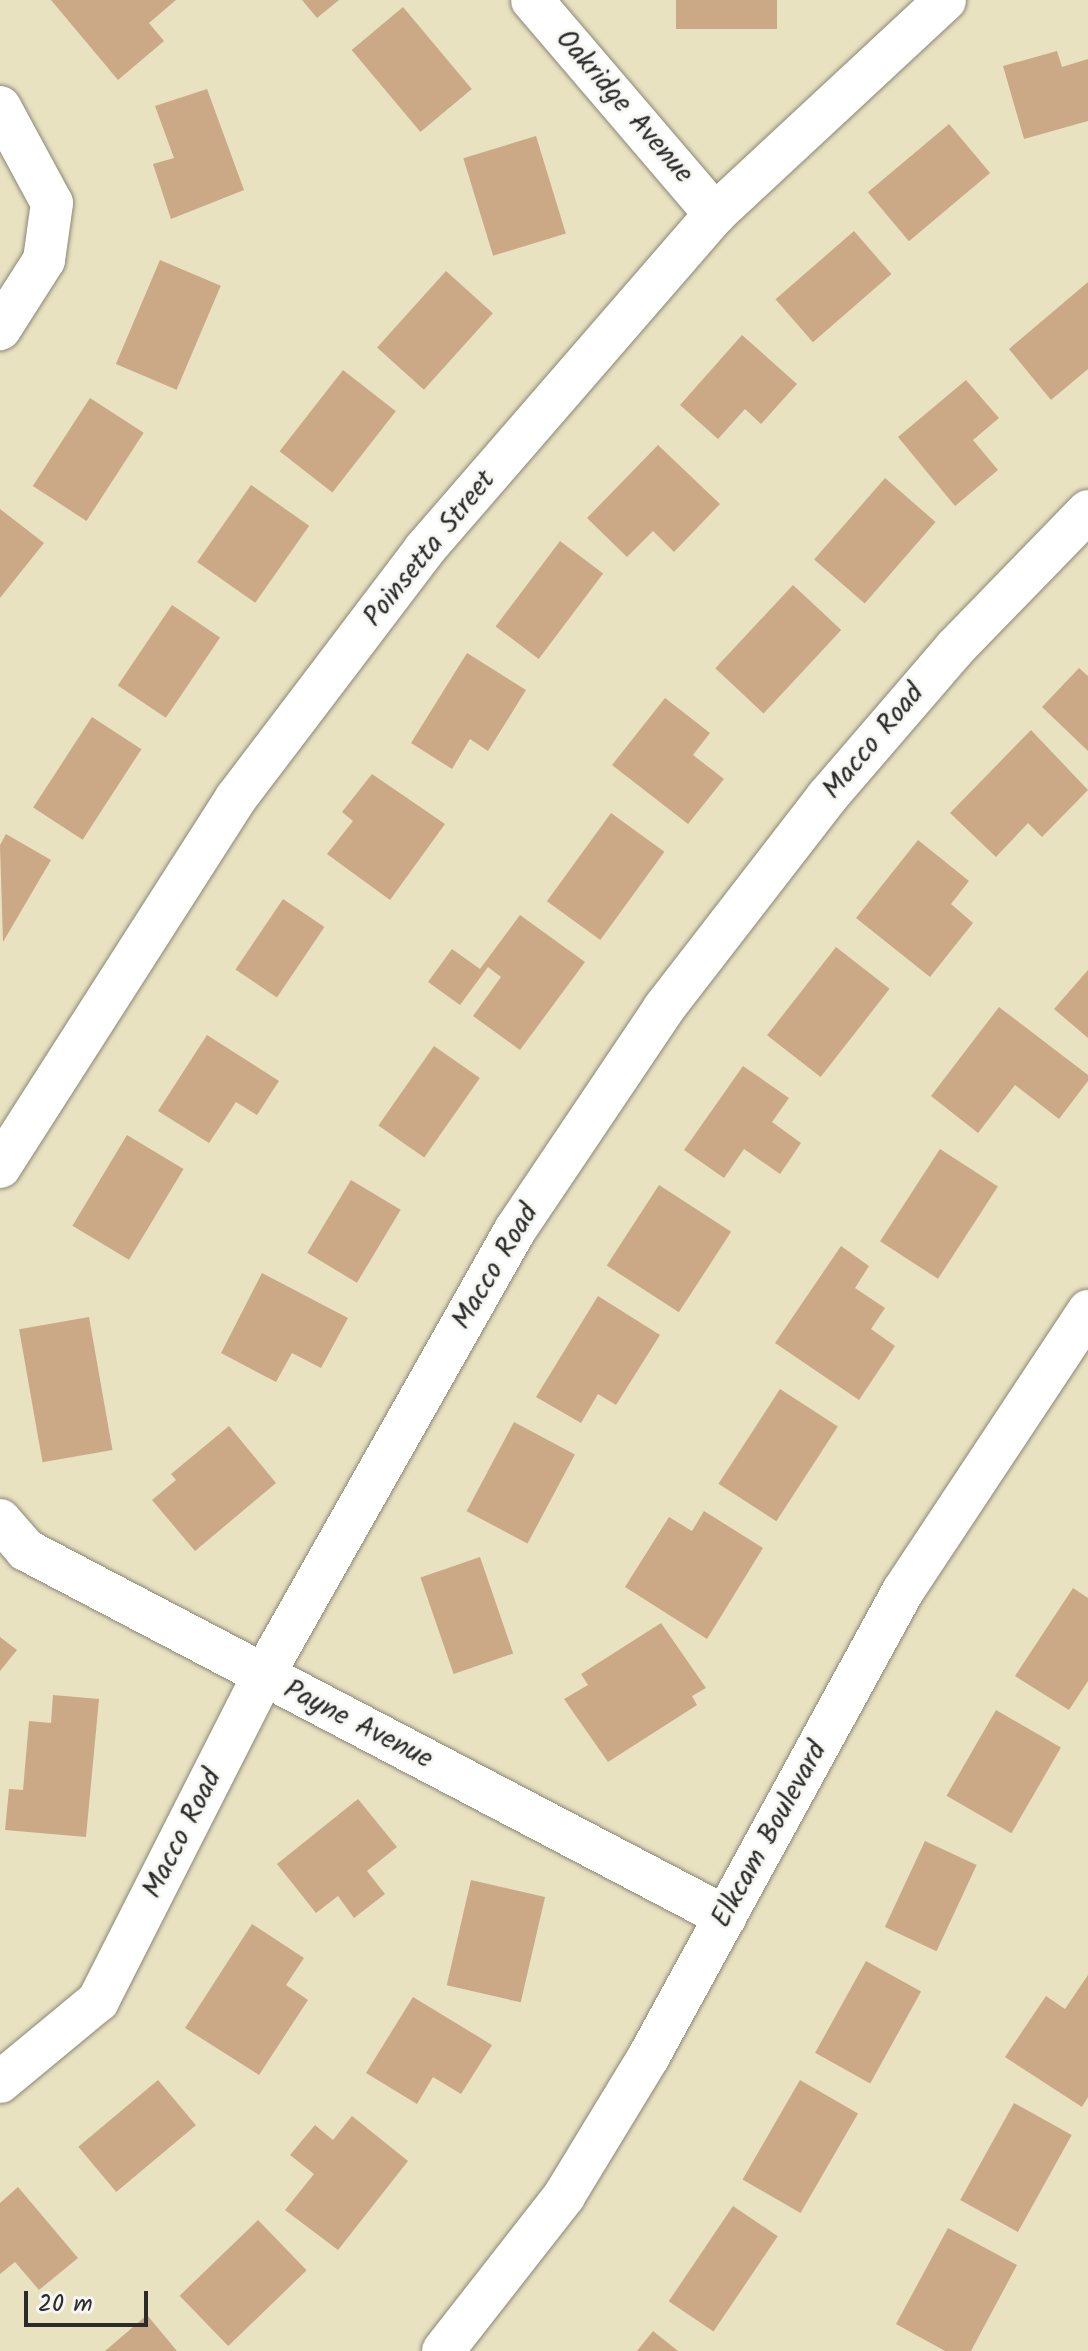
<!DOCTYPE html>
<style>
body{margin:0}
#map{position:relative;width:1088px;height:2351px;overflow:hidden;background:#e8e2c1;font-family:Kalam,sans-serif}
div>[style]{position:absolute}
.building>*{inset:0;background:#cba986;transform-origin:0 0}
.roads{filter:drop-shadow(0 0 2px #8a8676) drop-shadow(0 0 2px #8a8676)}
.minor>*{height:42px;margin:-21px;padding:0 21px;transform-origin:21px;border-radius:21px;background:#fff}
span{translate:-50% -50%;white-space:nowrap;text-align:center;line-height:1.15;-webkit-text-stroke:6px #f6f6f2;paint-order:stroke}
.street-label{font-size:28px;color:#2b2b2b}
.scale{position:absolute;left:24px;top:2291px;width:124px;height:36px;box-sizing:border-box;border:4px solid #2b2b2b;border-top:0;padding-left:10px;font-size:24px;line-height:28px;white-space:nowrap;color:#2b2b2b;-webkit-text-stroke:6px #f6f6f2;paint-order:stroke}
</style>
<div id="map">
<div class="building">
<div style="clip-path:polygon(51px 0,176px 0,149px 23px,164px 41px,118px 80px)"></div>
<div style="clip-path:polygon(302px 0,339px 0,317px 18px)"></div>
<div style="left:676px;top:0;width:101px;height:29px"></div>
<div style="left:403px;top:7px;width:107px;height:67px;rotate:50deg"></div>
<div style="clip-path:polygon(1057px 51px,1062px 67px,1088px 59px,1088px 121px,1024px 139px,1003px 66px)"></div>
<div style="clip-path:polygon(207px 89px,244px 190px,171px 219px,153px 164px,174px 158px,155px 106px)"></div>
<div style="left:949px;top:124px;width:64px;height:106px;rotate:50deg"></div>
<div style="left:536px;top:136px;width:102px;height:76px;rotate:73deg"></div>
<div style="left:854px;top:231px;width:57px;height:104px;rotate:49deg"></div>
<div style="left:160px;top:260px;width:66px;height:113px;rotate:23deg"></div>
<div style="left:446px;top:271px;width:63px;height:103px;rotate:42deg"></div>
<div style="clip-path:polygon(1088px 282px,1088px 369px,1051px 400px,1009px 349px)"></div>
<div style="clip-path:polygon(742px 335px,797px 384px,761px 424px,745px 409px,718px 439px,680px 405px)"></div>
<div style="left:343px;top:370px;width:67px;height:103px;rotate:38deg"></div>
<div style="clip-path:polygon(966px 380px,999px 418px,973px 440px,998px 470px,955px 506px,898px 437px)"></div>
<div style="left:90px;top:398px;width:64px;height:105px;rotate:33deg"></div>
<div style="clip-path:polygon(658px 445px,720px 504px,674px 552px,653px 531px,627px 557px,587px 518px)"></div>
<div style="left:885px;top:478px;width:67px;height:108px;rotate:41deg"></div>
<div style="left:251px;top:485px;width:71px;height:94px;rotate:35deg"></div>
<div style="clip-path:polygon(0 509px,44px 543px,0 598px)"></div>
<div style="left:560px;top:541px;width:54px;height:107px;rotate:37deg"></div>
<div style="left:793px;top:585px;width:66px;height:114px;rotate:43deg"></div>
<div style="left:172px;top:605px;width:58px;height:97px;rotate:34deg"></div>
<div style="clip-path:polygon(467px 653px,526px 690px,488px 751px,470px 739px,452px 769px,411px 743px)"></div>
<div style="clip-path:polygon(1079px 668px,1088px 676px,1088px 751px,1042px 707px)"></div>
<div style="clip-path:polygon(665px 698px,710px 733px,693px 755px,724px 779px,688px 824px,612px 765px)"></div>
<div style="left:92px;top:717px;width:59px;height:108px;rotate:33deg"></div>
<div style="clip-path:polygon(1031px 730px,1088px 790px,1042px 837px,1028px 823px,996px 857px,950px 813px)"></div>
<div style="clip-path:polygon(372px 774px,445px 824px,390px 900px,327px 854px,353px 821px,342px 812px)"></div>
<div style="left:611px;top:813px;width:66px;height:109px;rotate:36deg"></div>
<div style="clip-path:polygon(6px 834px,51px 860px,3px 942px,0 845px)"></div>
<div style="clip-path:polygon(918px 840px,969px 881px,951px 904px,973px 923px,930px 977px,856px 918px)"></div>
<div style="left:283px;top:899px;width:50px;height:85px;rotate:34deg"></div>
<div style="clip-path:polygon(520px 915px,585px 962px,520px 1050px,473px 1016px,501px 977px,488px 967px,460px 1005px,428px 982px,452px 949px,480px 969px)"></div>
<div style="left:836px;top:947px;width:68px;height:112px;rotate:38deg"></div>
<div style="clip-path:polygon(1088px 970px,1088px 1038px,1054px 1009px)"></div>
<div style="clip-path:polygon(999px 1007px,1088px 1075px,1088px 1081px,1059px 1119px,1015px 1085px,978px 1133px,931px 1096px)"></div>
<div style="clip-path:polygon(207px 1035px,279px 1081px,257px 1115px,236px 1102px,209px 1143px,158px 1111px)"></div>
<div style="left:434px;top:1046px;width:56px;height:97px;rotate:35deg"></div>
<div style="clip-path:polygon(743px 1066px,789px 1098px,772px 1122px,801px 1143px,780px 1174px,744px 1149px,724px 1178px,684px 1150px)"></div>
<div style="left:127px;top:1135px;width:66px;height:106px;rotate:31deg"></div>
<div style="left:940px;top:1149px;width:69px;height:110px;rotate:33deg"></div>
<div style="left:351px;top:1180px;width:58px;height:85px;rotate:31deg"></div>
<div style="left:659px;top:1185px;width:86px;height:96px;rotate:33deg"></div>
<div style="clip-path:polygon(841px 1246px,869px 1266px,855px 1288px,885px 1308px,871px 1329px,895px 1346px,859px 1400px,775px 1343px)"></div>
<div style="clip-path:polygon(262px 1273px,348px 1318px,321px 1368px,292px 1353px,276px 1382px,221px 1353px)"></div>
<div style="clip-path:polygon(598px 1296px,660px 1335px,616px 1405px,598px 1394px,581px 1423px,536px 1397px)"></div>
<div style="left:89px;top:1317px;width:135px;height:71px;rotate:80deg"></div>
<div style="left:780px;top:1389px;width:69px;height:113px;rotate:33deg"></div>
<div style="left:514px;top:1422px;width:69px;height:101px;rotate:28deg"></div>
<div style="clip-path:polygon(229px 1426px,276px 1483px,195px 1551px,152px 1500px,176px 1480px,171px 1474px)"></div>
<div style="clip-path:polygon(704px 1511px,763px 1548px,707px 1639px,625px 1587px,669px 1517px,692px 1531px)"></div>
<div style="left:480px;top:1557px;width:102px;height:63px;rotate:71deg"></div>
<div style="clip-path:polygon(1073px 1588px,1088px 1598px,1088px 1681px,1069px 1710px,1015px 1676px)"></div>
<div style="clip-path:polygon(661px 1623px,706px 1688px,692px 1696px,697px 1705px,608px 1762px,564px 1699px,588px 1685px,581px 1674px)"></div>
<div style="clip-path:polygon(0 1637px,17px 1650px,0 1671px)"></div>
<div style="clip-path:polygon(53px 1695px,99px 1699px,86px 1837px,5px 1830px,9px 1789px,23px 1790px,29px 1721px,51px 1723px)"></div>
<div style="left:996px;top:1710px;width:75px;height:99px;rotate:30deg"></div>
<div style="clip-path:polygon(358px 1799px,397px 1847px,367px 1871px,385px 1894px,354px 1918px,338px 1896px,316px 1913px,277px 1864px)"></div>
<div style="left:925px;top:1841px;width:57px;height:95px;rotate:25deg"></div>
<div style="left:471px;top:1880px;width:76px;height:108px;rotate:13deg"></div>
<div style="clip-path:polygon(252px 1924px,304px 1958px,286px 1985px,308px 2000px,259px 2075px,185px 2028px)"></div>
<div style="left:866px;top:1961px;width:63px;height:105px;rotate:29deg"></div>
<div style="clip-path:polygon(1088px 1975px,1088px 2097px,1082px 2107px,1005px 2057px,1046px 1996px,1065px 2009px)"></div>
<div style="clip-path:polygon(413px 1997px,492px 2045px,461px 2094px,433px 2077px,417px 2104px,366px 2073px)"></div>
<div style="left:158px;top:2080px;width:59px;height:104px;rotate:50deg"></div>
<div style="left:800px;top:2080px;width:67px;height:115px;rotate:30deg"></div>
<div style="left:1014px;top:2103px;width:66px;height:111px;rotate:29deg"></div>
<div style="clip-path:polygon(352px 2116px,408px 2161px,338px 2250px,285px 2210px,314px 2174px,290px 2155px,315px 2125px,333px 2140px)"></div>
<div style="clip-path:polygon(18px 2187px,78px 2258px,39px 2290px,15px 2262px,0 2274px,0 2203px)"></div>
<div style="left:733px;top:2206px;width:54px;height:115px;rotate:34deg"></div>
<div style="left:258px;top:2220px;width:70px;height:109px;rotate:46deg"></div>
<div style="clip-path:polygon(948px 2228px,1017px 2265px,971px 2351px,945px 2351px,896px 2324px)"></div>
<div style="clip-path:polygon(147px 2315px,177px 2351px,105px 2351px)"></div>
<div style="clip-path:polygon(653px 2331px,678px 2351px,637px 2351px)"></div>
</div>
<div class="roads">
<div class="minor">
<div style="left:532px;top:0;width:282px;rotate:49.5deg"></div>
<div style="left:0;top:107px;width:109px;rotate:61.6deg"></div>
<div style="left:52px;top:203px;width:58px;rotate:98deg"></div>
<div style="left:44px;top:260px;width:82px;rotate:122.5deg"></div>
<div style="left:0;top:1167px;width:438px;rotate:-57.4deg"></div>
<div style="left:236px;top:798px;width:311px;rotate:-52.8deg"></div>
<div style="left:424px;top:550px;width:444px;rotate:-49.1deg"></div>
<div style="left:715px;top:214px;width:314px;rotate:-42.9deg"></div>
<div style="left:0;top:1520px;width:40px;rotate:49deg"></div>
<div style="left:26px;top:1550px;width:790px;rotate:27.67deg"></div>
<div style="left:0;top:2082px;width:127px;rotate:-39.6deg"></div>
<div style="left:98px;top:2001px;width:364px;rotate:-63.1deg"></div>
<div style="left:263px;top:1676px;width:512px;rotate:-60.53deg"></div>
<div style="left:515px;top:1230px;width:267px;rotate:-56.1deg"></div>
<div style="left:664px;top:1008px;width:267px;rotate:-52.3deg"></div>
<div style="left:827px;top:797px;width:196px;rotate:-49.3deg"></div>
<div style="left:955px;top:648px;width:191px;rotate:-45.8deg"></div>
<div style="left:443px;top:2351px;width:197px;rotate:-52deg"></div>
<div style="left:564px;top:2196px;width:164px;rotate:-58.7deg"></div>
<div style="left:649px;top:2056px;width:530px;rotate:-61.36deg"></div>
<div style="left:903px;top:1591px;width:336px;rotate:-56.5deg"></div>
</div>
</div>
<div class="street-label">
<span style="left:624px;top:107px;rotate:49deg">Oakridge Avenue</span>
<span style="left:430px;top:549px;rotate:-51deg">Poinsetta Street</span>
<span style="left:874px;top:742px;rotate:-50deg">Macco Road</span>
<span style="left:496px;top:1267px;rotate:-59deg">Macco Road</span>
<span style="left:358px;top:1725px;rotate:27deg">Payne Avenue</span>
<span style="left:183px;top:1834px;rotate:-63deg">Macco Road</span>
<span style="left:770px;top:1835px;rotate:-61deg">Elkcam Boulevard</span>
</div>
<div class="scale">20 m</div>
</div>
